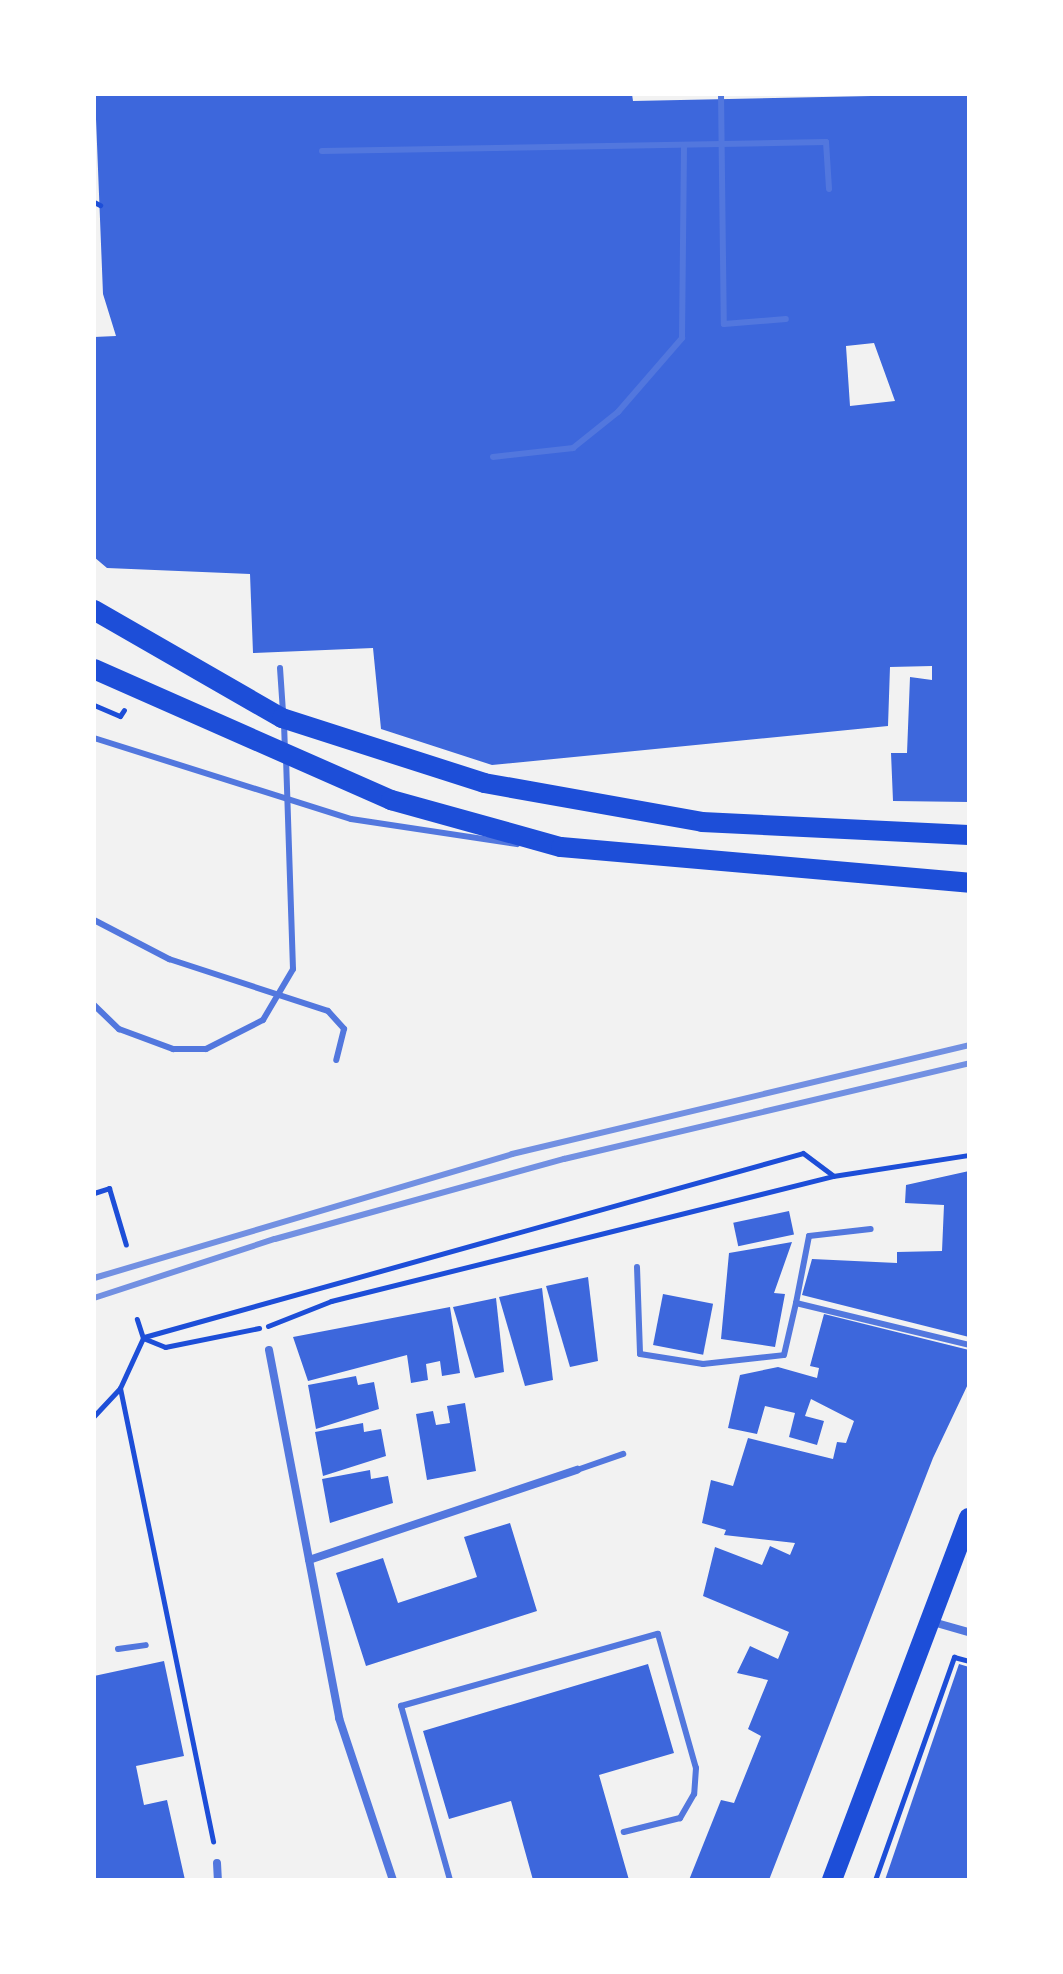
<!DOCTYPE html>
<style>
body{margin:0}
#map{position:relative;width:1063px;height:1974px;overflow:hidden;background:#f2f2f2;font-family:Literata,serif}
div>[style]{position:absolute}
.building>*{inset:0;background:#3d67dc;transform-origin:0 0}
.path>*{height:5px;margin:-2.5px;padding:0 2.5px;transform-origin:2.5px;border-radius:2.5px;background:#1d4ed8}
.service>*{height:6px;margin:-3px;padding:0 3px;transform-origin:3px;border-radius:3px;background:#5277de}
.minor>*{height:8px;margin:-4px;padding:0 4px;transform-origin:4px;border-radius:4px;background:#5277de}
.primary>*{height:20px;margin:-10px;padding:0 10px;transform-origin:10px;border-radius:10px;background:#1d4ed8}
.rail>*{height:6px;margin:-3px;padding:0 3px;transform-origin:3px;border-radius:3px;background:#7290e2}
span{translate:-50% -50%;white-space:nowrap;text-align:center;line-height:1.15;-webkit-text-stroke:7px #fff;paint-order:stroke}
.frame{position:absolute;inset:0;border:96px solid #fff;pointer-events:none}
</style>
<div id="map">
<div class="building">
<div style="clip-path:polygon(evenodd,95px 94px,632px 94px,633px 101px,969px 94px,969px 802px,893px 801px,891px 753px,907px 753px,910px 677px,932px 680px,932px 666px,890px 667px,888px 726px,492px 765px,381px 729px,373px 648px,253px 653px,250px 574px,107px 568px,94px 557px,94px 337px,116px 336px,103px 294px,95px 94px,874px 343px,895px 401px,850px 406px,846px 346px,874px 343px)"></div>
<div style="clip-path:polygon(969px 1171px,969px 1337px,802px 1295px,812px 1259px,897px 1263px,897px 1252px,942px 1251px,944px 1205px,905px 1203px,906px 1185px)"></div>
<div style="left:789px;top:1211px;width:24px;height:57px;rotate:78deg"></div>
<div style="clip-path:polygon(792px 1242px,774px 1293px,785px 1294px,775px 1347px,721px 1339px,729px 1253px)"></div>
<div style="clip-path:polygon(588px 1277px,598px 1361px,570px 1367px,546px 1286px)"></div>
<div style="clip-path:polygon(542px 1288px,553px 1380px,525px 1386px,499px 1297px)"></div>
<div style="left:663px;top:1294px;width:51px;height:52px;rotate:11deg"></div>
<div style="clip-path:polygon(496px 1298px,504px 1372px,475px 1378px,453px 1307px)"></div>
<div style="clip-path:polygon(450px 1307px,460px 1373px,442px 1376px,440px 1361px,426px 1364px,428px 1380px,411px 1383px,407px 1355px,308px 1381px,293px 1337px)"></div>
<div style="clip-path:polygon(824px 1314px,969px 1350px,969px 1382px,933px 1458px,769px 1880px,689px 1880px,721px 1800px,734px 1803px,761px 1736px,748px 1729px,768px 1680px,737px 1673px,750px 1646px,778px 1659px,789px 1632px,703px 1596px,715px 1547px,762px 1565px,770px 1546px,790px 1555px,795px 1543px,724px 1535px,726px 1530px,702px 1523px,711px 1480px,733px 1486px,748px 1438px,833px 1459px,837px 1442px,846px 1443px,854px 1421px,811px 1399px,805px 1416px,824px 1421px,817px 1445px,789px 1437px,795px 1413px,765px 1406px,757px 1434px,728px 1428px,740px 1375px,778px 1367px,817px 1378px,819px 1368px,810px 1366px)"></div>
<div style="clip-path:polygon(356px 1376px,358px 1385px,374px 1382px,379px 1409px,316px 1429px,308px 1385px)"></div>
<div style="clip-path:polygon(465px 1403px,476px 1471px,427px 1480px,416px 1414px,433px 1411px,436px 1425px,450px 1423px,447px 1406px)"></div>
<div style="clip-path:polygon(363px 1423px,364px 1432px,381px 1429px,386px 1456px,323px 1476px,315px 1432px)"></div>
<div style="clip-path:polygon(370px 1470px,371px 1479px,388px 1476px,393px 1503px,330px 1523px,322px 1479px)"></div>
<div style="clip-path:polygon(510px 1523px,537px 1611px,366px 1666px,336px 1573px,383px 1558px,398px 1603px,477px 1577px,464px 1537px)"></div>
<div style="clip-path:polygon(164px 1661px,184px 1756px,136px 1766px,144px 1805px,167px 1800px,185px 1880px,94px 1880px,94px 1676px)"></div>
<div style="clip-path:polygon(648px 1664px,674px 1753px,599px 1775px,629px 1880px,533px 1880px,511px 1801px,449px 1819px,423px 1731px)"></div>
<div style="clip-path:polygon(959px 1664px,969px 1667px,969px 1880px,885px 1880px)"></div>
</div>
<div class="path">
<div style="left:94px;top:202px;width:7px;rotate:27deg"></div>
<div style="left:94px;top:705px;width:28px;rotate:23deg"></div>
<div style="left:120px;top:716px;width:7px;rotate:-56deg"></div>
<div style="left:94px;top:1193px;width:16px;rotate:-18deg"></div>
<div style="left:109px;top:1188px;width:59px;rotate:73.4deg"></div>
<div style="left:268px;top:1326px;width:68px;rotate:-21.6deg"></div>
<div style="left:331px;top:1301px;width:517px;rotate:-13.98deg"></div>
<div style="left:833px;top:1176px;width:138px;rotate:-8.8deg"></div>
<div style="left:144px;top:1337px;width:684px;rotate:-15.6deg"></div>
<div style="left:803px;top:1153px;width:38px;rotate:37deg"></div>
<div style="left:143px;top:1338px;width:24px;rotate:22deg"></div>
<div style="left:165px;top:1347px;width:96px;rotate:-11.4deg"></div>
<div style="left:120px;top:1388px;width:463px;rotate:78.4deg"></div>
<div style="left:94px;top:1416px;width:38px;rotate:-47deg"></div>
<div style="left:120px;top:1388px;width:55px;rotate:-65.3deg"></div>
<div style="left:143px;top:1338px;width:20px;rotate:-108deg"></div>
<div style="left:875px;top:1880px;width:237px;rotate:-70.5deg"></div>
<div style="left:954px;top:1657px;width:16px;rotate:15deg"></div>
</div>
<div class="service">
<div style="left:721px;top:94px;width:230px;rotate:89.3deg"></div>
<div style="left:724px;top:324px;width:62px;rotate:-4.6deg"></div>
<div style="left:322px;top:151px;width:504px;rotate:-1.02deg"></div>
<div style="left:826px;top:142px;width:47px;rotate:86.3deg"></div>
<div style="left:493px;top:457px;width:81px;rotate:-6.4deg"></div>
<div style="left:573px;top:448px;width:58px;rotate:-38.7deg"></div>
<div style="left:618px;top:412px;width:98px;rotate:-49.1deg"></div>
<div style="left:682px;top:338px;width:191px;rotate:-89.4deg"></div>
<div style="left:280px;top:668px;width:44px;rotate:86.1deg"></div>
<div style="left:284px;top:723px;width:25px;rotate:88deg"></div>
<div style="left:94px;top:738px;width:269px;rotate:17.5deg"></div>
<div style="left:351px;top:819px;width:168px;rotate:8.6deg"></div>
<div style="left:94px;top:920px;width:85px;rotate:27.5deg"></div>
<div style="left:169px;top:959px;width:167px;rotate:18.1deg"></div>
<div style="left:328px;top:1011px;width:24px;rotate:48deg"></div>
<div style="left:344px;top:1029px;width:32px;rotate:104deg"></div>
<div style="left:94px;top:1005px;width:35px;rotate:44deg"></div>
<div style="left:119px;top:1029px;width:58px;rotate:20.3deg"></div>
<div style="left:173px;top:1049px;width:33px"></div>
<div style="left:206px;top:1049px;width:64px;rotate:-27deg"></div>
<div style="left:263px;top:1020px;width:59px;rotate:-59.5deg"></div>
<div style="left:293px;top:969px;width:210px;rotate:-91.9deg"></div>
<div style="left:637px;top:1267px;width:87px;rotate:88deg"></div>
<div style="left:640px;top:1354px;width:64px;rotate:9deg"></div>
<div style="left:703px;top:1364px;width:81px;rotate:-6.3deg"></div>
<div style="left:784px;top:1355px;width:53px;rotate:-77deg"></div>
<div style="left:796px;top:1303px;width:178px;rotate:13.6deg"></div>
<div style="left:796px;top:1303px;width:68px;rotate:-79deg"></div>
<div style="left:809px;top:1236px;width:62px;rotate:-6.4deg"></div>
<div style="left:577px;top:1470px;width:49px;rotate:-19.2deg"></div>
<div style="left:118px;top:1649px;width:28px;rotate:-8deg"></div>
<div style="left:450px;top:1880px;width:181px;rotate:-105.7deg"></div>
<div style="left:401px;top:1706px;width:267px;rotate:-15.7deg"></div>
<div style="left:658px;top:1634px;width:139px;rotate:74.2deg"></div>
<div style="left:696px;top:1768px;width:26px;rotate:94deg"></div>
<div style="left:694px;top:1794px;width:28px;rotate:120deg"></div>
<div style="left:680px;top:1818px;width:58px;rotate:166deg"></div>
</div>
<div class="minor">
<div style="left:269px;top:1350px;width:375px;rotate:79.2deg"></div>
<div style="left:339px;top:1718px;width:171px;rotate:71.6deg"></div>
<div style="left:309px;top:1560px;width:283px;rotate:-18.6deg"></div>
<div style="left:933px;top:1622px;width:37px;rotate:16deg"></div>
<div style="left:217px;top:1863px;width:17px;rotate:87deg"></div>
</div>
<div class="primary">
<div style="left:94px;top:610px;width:217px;rotate:29.9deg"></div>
<div style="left:282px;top:718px;width:212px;rotate:17.8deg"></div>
<div style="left:484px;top:783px;width:221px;rotate:10.1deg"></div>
<div style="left:702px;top:822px;width:267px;rotate:2.8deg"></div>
<div style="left:94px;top:669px;width:325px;rotate:23.8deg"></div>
<div style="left:391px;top:800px;width:176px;rotate:15.5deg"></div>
<div style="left:561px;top:847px;width:410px;rotate:5deg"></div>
<div style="left:832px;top:1880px;width:387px;rotate:-69.3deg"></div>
</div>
<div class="rail">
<div style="left:94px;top:1278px;width:436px;rotate:-16.5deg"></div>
<div style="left:512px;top:1154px;width:470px;rotate:-13.4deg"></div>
<div style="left:94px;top:1298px;width:190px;rotate:-18.1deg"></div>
<div style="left:275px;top:1239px;width:300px;rotate:-15.5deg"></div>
<div style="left:564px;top:1159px;width:416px;rotate:-13.3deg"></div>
</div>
<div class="frame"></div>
</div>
